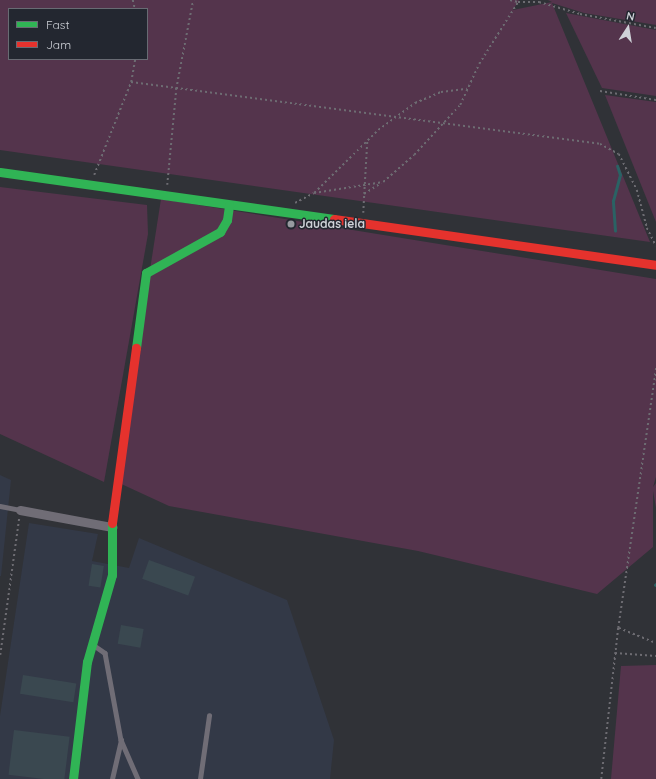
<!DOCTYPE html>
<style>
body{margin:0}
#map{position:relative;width:656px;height:779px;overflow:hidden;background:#303237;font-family:Quicksand,sans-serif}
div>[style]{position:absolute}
.built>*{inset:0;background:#333947}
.green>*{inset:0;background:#54344c}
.stream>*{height:2.5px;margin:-1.25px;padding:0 1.25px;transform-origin:1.25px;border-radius:1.25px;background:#2a6264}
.building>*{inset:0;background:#3a4850;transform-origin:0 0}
.path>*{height:1.5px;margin-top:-0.75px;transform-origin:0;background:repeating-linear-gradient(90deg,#6d6c72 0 2px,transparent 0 5px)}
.lane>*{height:4.5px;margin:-2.25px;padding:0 2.25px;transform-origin:2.25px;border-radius:2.25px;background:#706d76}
.street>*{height:9px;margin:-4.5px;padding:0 4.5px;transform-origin:4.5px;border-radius:4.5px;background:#706d76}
.fast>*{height:9px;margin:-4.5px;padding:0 4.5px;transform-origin:4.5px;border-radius:4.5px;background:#30b455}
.jam>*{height:9px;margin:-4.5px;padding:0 4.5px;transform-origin:4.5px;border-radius:4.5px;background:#e5322d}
.dots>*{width:11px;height:11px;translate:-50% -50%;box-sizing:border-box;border:2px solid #232730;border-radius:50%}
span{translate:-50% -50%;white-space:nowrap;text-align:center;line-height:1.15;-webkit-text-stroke:3px #232730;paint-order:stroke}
.poi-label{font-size:12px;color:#cfd2d8;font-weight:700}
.left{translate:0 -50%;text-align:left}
.legend{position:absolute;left:8px;top:8px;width:140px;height:52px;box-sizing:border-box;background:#232730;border:1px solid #686b73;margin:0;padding:5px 7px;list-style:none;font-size:12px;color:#cfd2d8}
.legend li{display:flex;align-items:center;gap:8px;height:20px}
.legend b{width:20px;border:1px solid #686b73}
.north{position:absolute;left:608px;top:8px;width:40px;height:40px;-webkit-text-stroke:3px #232730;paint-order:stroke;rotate:12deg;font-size:11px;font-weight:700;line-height:16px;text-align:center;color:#cfd2d8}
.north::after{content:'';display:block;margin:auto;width:14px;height:18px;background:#cfd2d8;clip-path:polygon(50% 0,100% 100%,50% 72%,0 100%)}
</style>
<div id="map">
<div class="built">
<div style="clip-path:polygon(0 475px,11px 480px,1px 576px,0 576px)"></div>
<div style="clip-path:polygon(29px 523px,98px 534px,92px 561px,129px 568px,139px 538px,287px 600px,334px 740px,330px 779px,0 779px,0 716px)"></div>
</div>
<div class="green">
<div style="clip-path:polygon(evenodd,0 0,519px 0,513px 10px,552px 2px,548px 0,656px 0,656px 25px,584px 13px,552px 3px,650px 242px,0 150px,0 0,9px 9px,147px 9px,147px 59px,9px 59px,9px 9px)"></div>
<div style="clip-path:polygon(566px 13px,656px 30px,656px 96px,602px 88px)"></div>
<div style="clip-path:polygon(605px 95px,656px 102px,656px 222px)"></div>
<div style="clip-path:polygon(0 187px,147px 205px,148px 234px,104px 482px,0 434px)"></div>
<div style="clip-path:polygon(161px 199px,656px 279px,656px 477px,653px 487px,656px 483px,656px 508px,653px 491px,653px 547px,597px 594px,418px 551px,169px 506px,117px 482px)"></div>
<div style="clip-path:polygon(656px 665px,656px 779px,611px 779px,621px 666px)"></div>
</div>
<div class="stream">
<div style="left:615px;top:231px;width:30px;rotate:-94deg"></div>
<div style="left:613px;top:201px;width:27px;rotate:-75deg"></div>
<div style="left:620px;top:175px;width:9px;rotate:-108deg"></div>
<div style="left:655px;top:585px;width:1px;rotate:-45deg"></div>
</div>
<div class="building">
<div style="left:149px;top:560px;width:49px;height:20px;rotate:20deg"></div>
<div style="left:92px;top:564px;width:12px;height:22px;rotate:9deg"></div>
<div style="left:121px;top:625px;width:23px;height:19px;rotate:10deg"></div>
<div style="left:23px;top:675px;width:54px;height:19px;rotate:9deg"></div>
<div style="left:14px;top:730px;width:56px;height:45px;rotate:7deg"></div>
</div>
<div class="path">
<div style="left:133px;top:0;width:9px;rotate:77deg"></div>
<div style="left:510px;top:0;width:8px;rotate:14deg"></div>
<div style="left:131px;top:82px;width:473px;rotate:7.5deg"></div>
<div style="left:600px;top:144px;width:21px;rotate:28deg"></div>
<div style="left:619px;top:154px;width:40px;rotate:63.4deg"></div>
<div style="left:637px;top:190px;width:39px;rotate:75deg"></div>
<div style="left:647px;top:228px;width:20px;rotate:63deg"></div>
<div style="left:600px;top:91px;width:57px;rotate:9.1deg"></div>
<div style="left:94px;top:175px;width:100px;rotate:-68.3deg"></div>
<div style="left:131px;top:82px;width:23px;rotate:-80deg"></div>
<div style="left:167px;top:185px;width:96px;rotate:-84.6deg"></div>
<div style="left:176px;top:89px;width:91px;rotate:-79.2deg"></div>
<div style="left:314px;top:193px;width:90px;rotate:-44.5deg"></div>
<div style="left:378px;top:130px;width:46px;rotate:-36.1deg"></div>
<div style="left:415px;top:103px;width:28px;rotate:-23deg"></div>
<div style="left:441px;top:92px;width:26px;rotate:-7deg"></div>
<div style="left:364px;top:194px;width:52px;rotate:-86.7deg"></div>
<div style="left:295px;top:203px;width:21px;rotate:-28deg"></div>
<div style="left:314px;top:193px;width:70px;rotate:-9.1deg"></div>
<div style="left:383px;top:182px;width:41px;rotate:-41.1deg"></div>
<div style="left:414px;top:155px;width:68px;rotate:-47.4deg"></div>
<div style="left:460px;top:105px;width:45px;rotate:-65.1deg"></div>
<div style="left:479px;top:64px;width:73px;rotate:-57.8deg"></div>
<div style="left:518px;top:2px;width:21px"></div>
<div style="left:539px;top:2px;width:43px;rotate:16.3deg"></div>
<div style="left:580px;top:14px;width:77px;rotate:10.4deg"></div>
<div style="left:363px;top:213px;width:19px;rotate:-87deg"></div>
<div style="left:364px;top:194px;width:20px;rotate:-33deg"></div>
<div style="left:619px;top:628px;width:40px;rotate:22deg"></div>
<div style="left:615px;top:653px;width:41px;rotate:4.2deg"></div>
<div style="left:0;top:655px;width:138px;rotate:-82.1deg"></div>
<div style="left:601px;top:779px;width:152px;rotate:-83.6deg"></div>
<div style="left:618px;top:628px;width:265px;rotate:-81.7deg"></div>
</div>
<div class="lane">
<div style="left:0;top:506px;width:20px;rotate:11deg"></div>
<div style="left:95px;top:646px;width:12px;rotate:35deg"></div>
<div style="left:105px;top:653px;width:88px;rotate:79.6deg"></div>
<div style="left:121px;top:740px;width:43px;rotate:66.4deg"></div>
<div style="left:112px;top:779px;width:40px;rotate:-77deg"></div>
<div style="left:200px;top:779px;width:64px;rotate:-81.9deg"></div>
</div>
<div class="street">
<div style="left:20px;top:510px;width:94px;rotate:10.5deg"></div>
</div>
<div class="fast">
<div style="left:0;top:172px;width:337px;rotate:8deg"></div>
<div style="left:136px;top:348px;width:76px;rotate:-82.4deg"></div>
<div style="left:146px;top:273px;width:85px;rotate:-29deg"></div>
<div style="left:220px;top:232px;width:14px;rotate:-60deg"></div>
<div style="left:227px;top:220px;width:15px;rotate:-82deg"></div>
<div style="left:73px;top:779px;width:118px;rotate:-83.2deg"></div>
<div style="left:87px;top:662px;width:91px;rotate:-74deg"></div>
<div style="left:112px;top:575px;width:52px;rotate:-90deg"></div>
</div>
<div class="jam">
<div style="left:334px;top:219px;width:325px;rotate:8.1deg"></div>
<div style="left:112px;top:523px;width:177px;rotate:-82.2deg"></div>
</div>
<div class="dots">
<div style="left:291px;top:224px;background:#979aa0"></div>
</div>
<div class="poi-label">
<span class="left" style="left:299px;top:224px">Jaudas iela</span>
</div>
<ul class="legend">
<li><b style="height:5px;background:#30b455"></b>Fast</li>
<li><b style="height:5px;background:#e5322d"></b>Jam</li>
</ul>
<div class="north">N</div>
</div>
